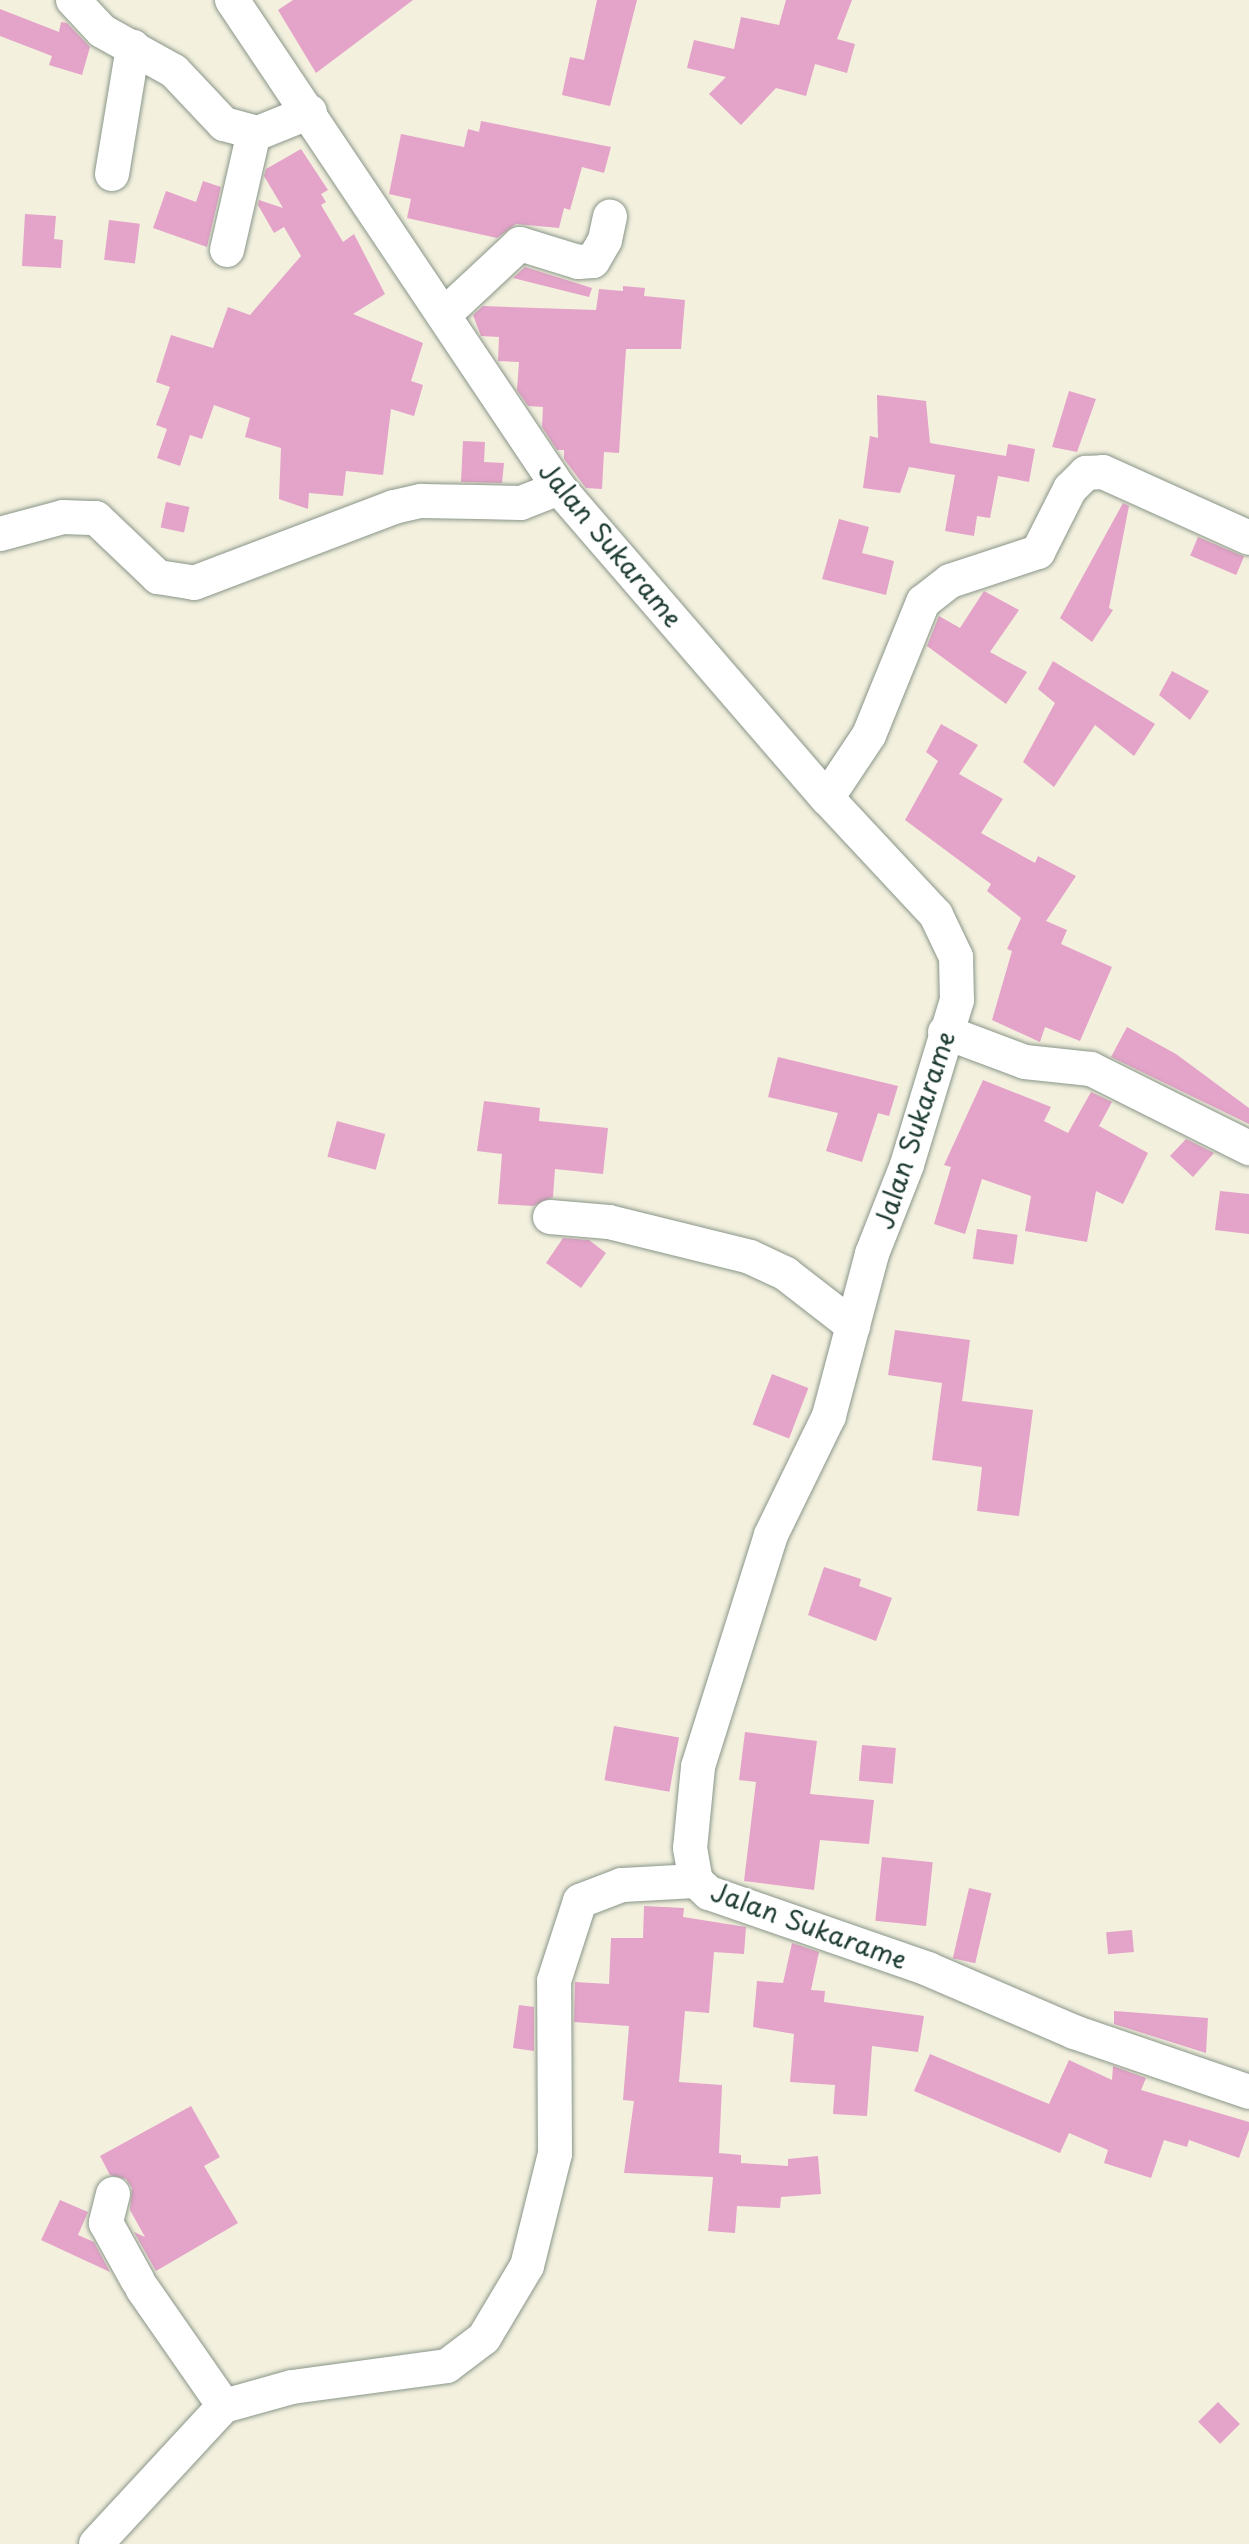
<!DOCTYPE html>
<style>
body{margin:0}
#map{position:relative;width:1249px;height:2544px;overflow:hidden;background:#f3f0de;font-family:"Playpen Sans",sans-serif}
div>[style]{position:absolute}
.building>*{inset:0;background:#e4a3c9;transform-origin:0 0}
.roads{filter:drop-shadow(0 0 2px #899689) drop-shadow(0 0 2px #899689)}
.minor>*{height:34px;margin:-17px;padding:0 17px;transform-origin:17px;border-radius:17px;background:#fff}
span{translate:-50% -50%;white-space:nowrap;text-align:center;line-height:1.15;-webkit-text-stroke:6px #fff;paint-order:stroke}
.street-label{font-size:26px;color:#1f3d34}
</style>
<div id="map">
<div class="building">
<div style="clip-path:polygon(293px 0,413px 0,316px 73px,278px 10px)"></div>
<div style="clip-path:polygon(597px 0,637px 0,610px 106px,562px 95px,570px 57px,584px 60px)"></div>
<div style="clip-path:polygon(786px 0,852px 0,837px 39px,855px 44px,847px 73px,815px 64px,806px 96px,776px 88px,741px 125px,709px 94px,726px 77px,687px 68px,694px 40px,734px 49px,741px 17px,779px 25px)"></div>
<div style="clip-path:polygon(0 9px,59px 32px,61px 22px,67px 23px,90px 47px,82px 75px,49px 65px,52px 56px,0 36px)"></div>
<div style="clip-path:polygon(481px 121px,611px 147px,604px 173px,582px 167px,570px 210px,564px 208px,559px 228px,516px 224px,497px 238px,407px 218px,411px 199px,389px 194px,401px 134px,464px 147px,468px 129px,479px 132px)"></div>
<div style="clip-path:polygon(301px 149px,328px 190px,321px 194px,326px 202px,321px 205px,343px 242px,354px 234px,385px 294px,353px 314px,423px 343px,411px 381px,423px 385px,414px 416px,391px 409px,383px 475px,346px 471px,343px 496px,309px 493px,308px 509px,279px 499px,281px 448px,245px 437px,250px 418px,214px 405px,202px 439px,190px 435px,180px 466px,157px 458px,167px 429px,156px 425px,170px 387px,156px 382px,171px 335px,213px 348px,228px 307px,250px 315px,301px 256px,284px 227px,274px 233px,258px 205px,259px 200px,283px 208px,264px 176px,266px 169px)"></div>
<div style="clip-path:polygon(203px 181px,221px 187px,207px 247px,153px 228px,166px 191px,196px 202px)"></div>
<div style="clip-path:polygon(25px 214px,56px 216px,54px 239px,63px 240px,61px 268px,22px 266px)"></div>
<div style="left:109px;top:220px;width:31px;height:40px;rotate:7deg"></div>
<div style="clip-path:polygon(525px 267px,592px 288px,589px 297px,513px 278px)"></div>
<div style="clip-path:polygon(623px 286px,645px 288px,644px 296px,685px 300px,681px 349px,626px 349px,619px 453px,604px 452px,602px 489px,586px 488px,564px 459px,564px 450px,557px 450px,542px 427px,543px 407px,528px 406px,517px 390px,519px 362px,498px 361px,499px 337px,481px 336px,473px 315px,483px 306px,596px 310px,599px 289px,623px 291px)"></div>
<div style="clip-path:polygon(1069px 391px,1096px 399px,1077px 452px,1052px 447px)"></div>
<div style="clip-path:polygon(877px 395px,926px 401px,930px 443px,1006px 456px,1008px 444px,1035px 449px,1029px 482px,998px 476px,990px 518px,977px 516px,974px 536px,945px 531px,955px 475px,909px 467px,900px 493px,863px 488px,870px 436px,878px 438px)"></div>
<div style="clip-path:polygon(463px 441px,485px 442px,484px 462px,504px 463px,502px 483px,461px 482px)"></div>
<div style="left:166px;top:502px;width:24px;height:26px;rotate:12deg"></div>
<div style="clip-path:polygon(1123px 503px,1129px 506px,1109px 608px,1113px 610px,1092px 642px,1060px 618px)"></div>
<div style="clip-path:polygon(839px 519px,869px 527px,862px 553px,894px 561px,886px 595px,822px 579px)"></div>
<div style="left:1198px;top:537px;width:50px;height:20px;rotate:23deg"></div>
<div style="clip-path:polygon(984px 591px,1019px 610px,990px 652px,1027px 672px,1006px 704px,927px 646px,939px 616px,960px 628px)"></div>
<div style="clip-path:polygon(1053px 661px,1155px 724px,1134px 756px,1095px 725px,1054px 787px,1023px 762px,1055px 703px,1038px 689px)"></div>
<div style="clip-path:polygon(1172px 671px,1209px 691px,1190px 720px,1159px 695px)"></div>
<div style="clip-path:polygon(941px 724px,978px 745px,959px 774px,1003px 799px,981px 833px,1035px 863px,1038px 856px,1076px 876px,1046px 921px,1067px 930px,1061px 944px,1112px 967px,1080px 1041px,1045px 1027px,1040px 1042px,992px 1020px,1012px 951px,1007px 949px,1021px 918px,987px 891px,991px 884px,905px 820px,938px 761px,926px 752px)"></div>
<div style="clip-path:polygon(1127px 1027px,1176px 1054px,1249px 1108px,1249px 1124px,1111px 1057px)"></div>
<div style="clip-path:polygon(778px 1057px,898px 1086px,889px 1116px,878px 1113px,862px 1162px,826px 1151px,838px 1113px,768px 1097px)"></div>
<div style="clip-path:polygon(983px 1080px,1051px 1107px,1044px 1121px,1068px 1133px,1091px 1092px,1112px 1102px,1099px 1126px,1148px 1153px,1123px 1204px,1096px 1191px,1087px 1242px,1025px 1231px,1031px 1196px,982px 1179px,965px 1234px,934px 1224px,951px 1167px,944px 1165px)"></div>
<div style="clip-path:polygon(484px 1101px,540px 1108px,539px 1121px,608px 1128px,603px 1174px,555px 1169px,553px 1197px,533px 1206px,498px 1204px,502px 1154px,477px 1151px)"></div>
<div style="left:337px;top:1121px;width:50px;height:37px;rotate:15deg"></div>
<div style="clip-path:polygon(1186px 1139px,1214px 1153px,1193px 1177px,1170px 1156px)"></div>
<div style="clip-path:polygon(1220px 1191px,1249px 1194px,1249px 1234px,1215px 1230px)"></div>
<div style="left:977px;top:1229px;width:41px;height:30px;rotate:8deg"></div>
<div style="clip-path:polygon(563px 1238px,589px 1240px,606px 1253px,581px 1288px,546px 1263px)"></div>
<div style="clip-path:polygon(895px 1330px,970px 1340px,962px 1401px,1033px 1410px,1019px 1516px,977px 1511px,982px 1467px,932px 1460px,942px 1383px,888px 1375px)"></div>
<div style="left:772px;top:1374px;width:39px;height:54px;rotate:21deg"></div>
<div style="clip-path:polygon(824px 1567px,861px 1579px,859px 1586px,892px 1598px,876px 1641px,808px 1615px)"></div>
<div style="left:614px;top:1726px;width:66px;height:55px;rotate:10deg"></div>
<div style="clip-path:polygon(745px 1732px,817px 1741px,810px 1794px,874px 1800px,869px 1844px,820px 1840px,814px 1890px,744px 1881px,756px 1782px,739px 1780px)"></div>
<div style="left:862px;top:1745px;width:34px;height:36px;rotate:5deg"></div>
<div style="left:882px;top:1857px;width:51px;height:64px;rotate:6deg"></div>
<div style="left:969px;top:1888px;width:23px;height:72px;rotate:13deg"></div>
<div style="clip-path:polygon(644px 1906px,684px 1908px,683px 1917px,746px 1927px,744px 1954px,714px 1952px,709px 2013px,685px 2011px,679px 2082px,722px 2085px,719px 2153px,741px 2155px,741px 2163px,788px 2166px,788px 2159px,818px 2156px,821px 2194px,781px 2197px,780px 2208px,737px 2206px,735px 2233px,708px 2231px,713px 2177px,624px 2173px,634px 2101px,623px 2100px,629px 2026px,574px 2022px,575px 1982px,609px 1984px,611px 1938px,643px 1938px)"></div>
<div style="left:1132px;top:1930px;width:22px;height:26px;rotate:85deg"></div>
<div style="clip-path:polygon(792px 1943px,819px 1952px,811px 1990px,825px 1991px,824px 2002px,924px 2016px,918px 2052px,872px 2046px,867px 2116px,833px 2114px,835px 2085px,790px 2082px,794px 2034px,753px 2027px,757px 1981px,783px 1983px)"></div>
<div style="clip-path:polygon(519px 2005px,534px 2007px,534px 2051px,513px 2048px)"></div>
<div style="clip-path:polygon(1114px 2011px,1208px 2018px,1206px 2053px,1114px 2024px)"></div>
<div style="clip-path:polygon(930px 2054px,1049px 2104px,1069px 2060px,1112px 2080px,1113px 2066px,1146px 2078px,1141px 2090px,1249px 2122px,1249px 2130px,1239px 2158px,1189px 2140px,1187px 2147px,1164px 2140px,1151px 2178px,1104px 2163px,1108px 2150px,1069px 2133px,1060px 2153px,914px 2091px)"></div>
<div style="clip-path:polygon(191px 2106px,220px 2157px,204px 2166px,238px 2223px,156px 2271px,134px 2232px,145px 2237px,130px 2210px,132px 2188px,126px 2179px,110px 2175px,100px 2156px)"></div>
<div style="clip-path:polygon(60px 2200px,88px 2212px,78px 2235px,94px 2242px,110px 2272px,41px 2240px)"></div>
<div style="left:1218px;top:2402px;width:31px;height:28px;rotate:45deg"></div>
</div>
<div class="roads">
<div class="minor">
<div style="left:73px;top:0;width:42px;rotate:46.9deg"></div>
<div style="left:102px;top:31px;width:82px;rotate:29.1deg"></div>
<div style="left:174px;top:71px;width:73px;rotate:46.7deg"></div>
<div style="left:224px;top:124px;width:35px;rotate:15deg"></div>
<div style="left:258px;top:133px;width:56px;rotate:-22deg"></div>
<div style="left:232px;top:0;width:587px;rotate:56.17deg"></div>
<div style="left:559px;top:488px;width:410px;rotate:49.2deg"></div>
<div style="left:827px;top:798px;width:160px;rotate:47deg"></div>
<div style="left:936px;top:915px;width:47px;rotate:64.5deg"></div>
<div style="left:956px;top:957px;width:43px;rotate:88.7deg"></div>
<div style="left:957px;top:1000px;width:172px;rotate:106.9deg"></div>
<div style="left:907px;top:1165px;width:96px;rotate:111.5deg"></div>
<div style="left:872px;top:1254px;width:168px;rotate:104.9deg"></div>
<div style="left:829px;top:1416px;width:132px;rotate:116deg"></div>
<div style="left:771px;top:1535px;width:243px;rotate:107.5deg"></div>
<div style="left:698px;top:1767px;width:81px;rotate:95.6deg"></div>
<div style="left:690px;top:1848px;width:34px;rotate:80deg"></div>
<div style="left:696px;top:1881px;width:18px;rotate:43deg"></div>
<div style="left:709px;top:1893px;width:232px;rotate:19.1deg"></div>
<div style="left:928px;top:1969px;width:159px;rotate:23.3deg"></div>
<div style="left:1074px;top:2032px;width:185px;rotate:18.9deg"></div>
<div style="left:112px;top:174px;width:129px;rotate:-80.6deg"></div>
<div style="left:227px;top:250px;width:121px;rotate:-77.1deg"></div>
<div style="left:444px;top:315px;width:104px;rotate:-43.1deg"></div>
<div style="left:520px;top:244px;width:61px;rotate:17.2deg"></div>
<div style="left:578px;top:262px;width:15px;rotate:-4deg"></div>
<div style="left:593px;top:261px;width:24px;rotate:-60deg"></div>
<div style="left:605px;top:240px;width:24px;rotate:-78deg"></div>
<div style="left:0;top:534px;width:65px;rotate:-15.1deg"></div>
<div style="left:63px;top:517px;width:33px;rotate:2deg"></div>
<div style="left:96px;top:518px;width:86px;rotate:43.6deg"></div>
<div style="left:158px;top:577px;width:36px;rotate:9deg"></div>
<div style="left:194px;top:583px;width:214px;rotate:-20.8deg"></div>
<div style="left:394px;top:507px;width:28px;rotate:-13deg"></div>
<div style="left:421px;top:501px;width:100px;rotate:1.1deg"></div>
<div style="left:521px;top:503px;width:41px;rotate:-21.5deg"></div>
<div style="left:827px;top:798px;width:76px;rotate:-56.3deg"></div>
<div style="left:869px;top:735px;width:144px;rotate:-67.9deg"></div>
<div style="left:923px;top:602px;width:34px;rotate:-38deg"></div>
<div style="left:950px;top:581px;width:93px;rotate:-18.2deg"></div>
<div style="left:1038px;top:552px;width:71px;rotate:-63.1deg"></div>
<div style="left:1070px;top:489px;width:23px;rotate:-45deg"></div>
<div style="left:1086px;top:473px;width:17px;rotate:-3deg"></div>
<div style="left:1103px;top:472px;width:160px;rotate:24.3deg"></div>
<div style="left:945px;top:1032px;width:85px;rotate:20.6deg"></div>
<div style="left:1025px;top:1062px;width:66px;rotate:6.1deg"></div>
<div style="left:1091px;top:1069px;width:177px;rotate:26.6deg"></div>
<div style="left:550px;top:1217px;width:59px;rotate:4.8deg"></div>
<div style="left:609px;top:1222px;width:145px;rotate:13.9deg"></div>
<div style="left:750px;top:1257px;width:40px;rotate:25deg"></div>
<div style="left:786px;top:1274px;width:85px;rotate:37.8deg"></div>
<div style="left:113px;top:2194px;width:30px;rotate:104deg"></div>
<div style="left:106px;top:2223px;width:66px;rotate:61.1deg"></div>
<div style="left:142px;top:2288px;width:144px;rotate:55.2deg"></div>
<div style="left:96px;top:2544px;width:188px;rotate:-47.2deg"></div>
<div style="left:224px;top:2406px;width:71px;rotate:-15.6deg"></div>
<div style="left:292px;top:2387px;width:156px;rotate:-7.7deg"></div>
<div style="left:447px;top:2366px;width:46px;rotate:-37.1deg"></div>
<div style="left:484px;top:2338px;width:84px;rotate:-59.2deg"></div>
<div style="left:527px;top:2266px;width:115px;rotate:-76deg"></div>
<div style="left:555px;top:2154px;width:173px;rotate:-90.3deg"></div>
<div style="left:554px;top:1981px;width:84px;rotate:-72deg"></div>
<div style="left:580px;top:1901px;width:45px;rotate:-20.9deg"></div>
<div style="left:622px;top:1885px;width:74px;rotate:-3.1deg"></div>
</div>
</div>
<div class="street-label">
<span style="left:611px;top:544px;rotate:50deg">Jalan Sukarame</span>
<span style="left:914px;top:1130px;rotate:-72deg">Jalan Sukarame</span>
<span style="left:809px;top:1925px;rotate:20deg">Jalan Sukarame</span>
</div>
</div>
